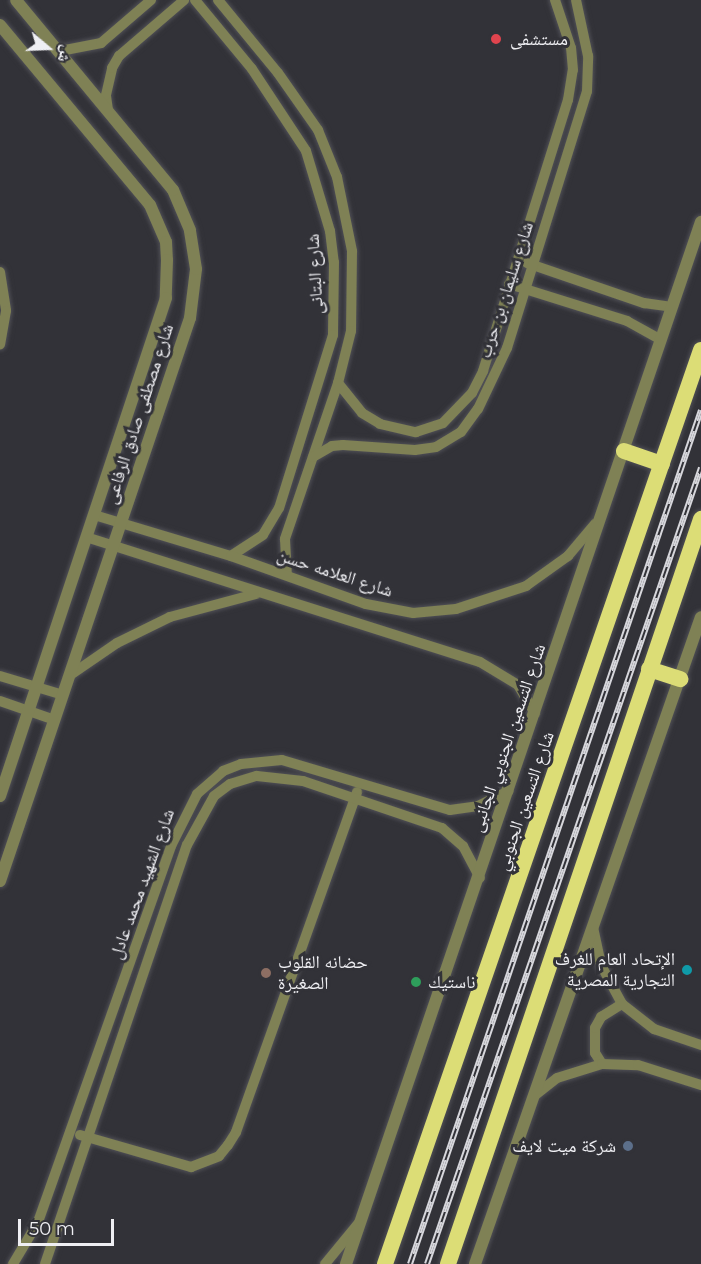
<!DOCTYPE html>
<meta charset="utf-8">
<style>
body{margin:0}
#map{position:relative;width:701px;height:1264px;overflow:hidden;background:#323238;font-family:Montserrat,"Noto Naskh Arabic",sans-serif}
div>[style]{position:absolute}
.roads{filter:drop-shadow(0 0 2px #505056) drop-shadow(0 0 2px #505056)}
.minor>*{height:10px;margin:-5px;padding:0 5px;transform-origin:5px;border-radius:5px;background:#7f8155}
.tertiary>*{height:12px;margin:-6px;padding:0 6px;transform-origin:6px;border-radius:6px;background:#7f8155}
.trunk>*{height:16px;margin:-8px;padding:0 8px;transform-origin:8px;border-radius:8px;background:#dcdd76}
.rail>*{height:6px;margin-top:-3px;transform-origin:0;background:repeating-linear-gradient(90deg,#323238 0 11px,#d7d7dc 0 22px);box-sizing:border-box;border-block:2px solid #d7d7dc}
.dots>*{width:16px;height:16px;translate:-50% -50%;box-sizing:border-box;border:3px solid #323238;border-radius:50%}
span{translate:-50% -50%;white-space:nowrap;text-align:center;line-height:1.15;-webkit-text-stroke:6px #323238;paint-order:stroke}
.poi-label{font-size:18px;color:#efeff3}
.left{translate:0 -50%;text-align:left}
.right{translate:-100% -50%;text-align:right}
.street-label{font-size:18px;color:#efeff3}
.north{position:absolute;left:18px;top:18px;width:60px;height:60px;-webkit-text-stroke:4px #323238;paint-order:stroke;rotate:109deg;font-size:16px;font-weight:700;line-height:24px;text-align:center;color:#efeff3}
.north::after{content:'';display:block;margin:auto;width:21px;height:27px;background:#efeff3;clip-path:polygon(50% 0,100% 100%,50% 72%,0 100%)}
.scale{position:absolute;left:18px;top:1219px;width:96px;height:27px;box-sizing:border-box;border:3px solid #efeff3;border-top:0;padding-left:8px;font-size:18px;line-height:21px;white-space:nowrap;color:#efeff3;-webkit-text-stroke:4px #323238;paint-order:stroke}
</style>
<div id="map">
<div class="roads">
<div class="minor">
<div style="left:195px;top:0;width:89px;rotate:50.4deg"></div>
<div style="left:252px;top:69px;width:98px;rotate:56.6deg"></div>
<div style="left:306px;top:151px;width:84px;rotate:73.3deg"></div>
<div style="left:330px;top:231px;width:31px;rotate:83deg"></div>
<div style="left:334px;top:262px;width:73px;rotate:90.8deg"></div>
<div style="left:333px;top:335px;width:181px;rotate:107.3deg"></div>
<div style="left:279px;top:508px;width:31px;rotate:121deg"></div>
<div style="left:263px;top:535px;width:38px;rotate:147deg"></div>
<div style="left:218px;top:0;width:94px;rotate:50.6deg"></div>
<div style="left:278px;top:73px;width:70px;rotate:54.9deg"></div>
<div style="left:318px;top:130px;width:51px;rotate:68deg"></div>
<div style="left:337px;top:177px;width:76px;rotate:78.5deg"></div>
<div style="left:352px;top:251px;width:80px;rotate:90.7deg"></div>
<div style="left:351px;top:331px;width:54px;rotate:104deg"></div>
<div style="left:338px;top:383px;width:165px;rotate:108.8deg"></div>
<div style="left:285px;top:539px;width:36px;rotate:87deg"></div>
<div style="left:60px;top:51px;width:42px;rotate:-11deg"></div>
<div style="left:101px;top:43px;width:66px;rotate:-40.7deg"></div>
<div style="left:108px;top:110px;width:15px;rotate:-98deg"></div>
<div style="left:106px;top:95px;width:28px;rotate:-77deg"></div>
<div style="left:112px;top:68px;width:14px;rotate:-60deg"></div>
<div style="left:119px;top:56px;width:86px;rotate:-40.7deg"></div>
<div style="left:527px;top:263px;width:124px;rotate:18.9deg"></div>
<div style="left:644px;top:303px;width:28px;rotate:8deg"></div>
<div style="left:0;top:272px;width:39px;rotate:81deg"></div>
<div style="left:6px;top:311px;width:34px;rotate:100deg"></div>
<div style="left:509px;top:284px;width:124px;rotate:17.4deg"></div>
<div style="left:627px;top:321px;width:39px;rotate:29deg"></div>
<div style="left:338px;top:383px;width:38px;rotate:51deg"></div>
<div style="left:362px;top:413px;width:21px;rotate:31deg"></div>
<div style="left:380px;top:424px;width:37px;rotate:13deg"></div>
<div style="left:416px;top:432px;width:28px;rotate:-18deg"></div>
<div style="left:443px;top:423px;width:42px;rotate:-46deg"></div>
<div style="left:472px;top:393px;width:25px;rotate:-63deg"></div>
<div style="left:483px;top:371px;width:284px;rotate:-72.6deg"></div>
<div style="left:568px;top:100px;width:30px;rotate:-81deg"></div>
<div style="left:573px;top:70px;width:22px;rotate:-95deg"></div>
<div style="left:571px;top:48px;width:51px;rotate:-108.4deg"></div>
<div style="left:313px;top:457px;width:22px;rotate:-30deg"></div>
<div style="left:332px;top:446px;width:11px;rotate:-5deg"></div>
<div style="left:343px;top:445px;width:72px;rotate:4deg"></div>
<div style="left:415px;top:450px;width:21px;rotate:-8deg"></div>
<div style="left:436px;top:447px;width:29px;rotate:-31deg"></div>
<div style="left:461px;top:432px;width:29px;rotate:-54deg"></div>
<div style="left:478px;top:409px;width:68px;rotate:-64.6deg"></div>
<div style="left:507px;top:348px;width:269px;rotate:-72.7deg"></div>
<div style="left:587px;top:91px;width:35px;rotate:-88deg"></div>
<div style="left:588px;top:56px;width:57px;rotate:-102.1deg"></div>
<div style="left:94px;top:515px;width:143px;rotate:16.7deg"></div>
<div style="left:231px;top:556px;width:143px;rotate:19.6deg"></div>
<div style="left:366px;top:604px;width:48px;rotate:10.8deg"></div>
<div style="left:413px;top:613px;width:43px;rotate:-5.3deg"></div>
<div style="left:456px;top:609px;width:74px;rotate:-18.2deg"></div>
<div style="left:526px;top:586px;width:52px;rotate:-35.5deg"></div>
<div style="left:568px;top:556px;width:42px;rotate:-49.8deg"></div>
<div style="left:86px;top:537px;width:413px;rotate:17.6deg"></div>
<div style="left:480px;top:662px;width:44px;rotate:31.2deg"></div>
<div style="left:518px;top:685px;width:33px;rotate:59deg"></div>
<div style="left:0;top:676px;width:66px;rotate:16.8deg"></div>
<div style="left:69px;top:676px;width:58px;rotate:-34.5deg"></div>
<div style="left:117px;top:643px;width:59px;rotate:-26.1deg"></div>
<div style="left:170px;top:617px;width:89px;rotate:-15deg"></div>
<div style="left:0;top:701px;width:58px;rotate:19.1deg"></div>
<div style="left:593px;top:927px;width:39px;rotate:78deg"></div>
<div style="left:601px;top:965px;width:44px;rotate:61.7deg"></div>
<div style="left:622px;top:1004px;width:41px;rotate:38deg"></div>
<div style="left:654px;top:1029px;width:50px;rotate:18.8deg"></div>
<div style="left:602px;top:1064px;width:13px;rotate:-122deg"></div>
<div style="left:595px;top:1053px;width:25px;rotate:-90deg"></div>
<div style="left:595px;top:1028px;width:13px;rotate:-61deg"></div>
<div style="left:601px;top:1017px;width:25px;rotate:-32deg"></div>
<div style="left:534px;top:1096px;width:29px;rotate:-38deg"></div>
<div style="left:557px;top:1078px;width:47px;rotate:-17.3deg"></div>
<div style="left:602px;top:1064px;width:36px;rotate:2deg"></div>
<div style="left:638px;top:1065px;width:66px;rotate:17.6deg"></div>
<div style="left:80px;top:1135px;width:116px;rotate:16.1deg"></div>
<div style="left:191px;top:1167px;width:30px;rotate:-21deg"></div>
<div style="left:219px;top:1156px;width:14px;rotate:-51deg"></div>
<div style="left:228px;top:1145px;width:15px;rotate:-58deg"></div>
<div style="left:236px;top:1132px;width:361px;rotate:-70.4deg"></div>
<div style="left:13px;top:1264px;width:49px;rotate:-59.2deg"></div>
<div style="left:38px;top:1222px;width:399px;rotate:-70.5deg"></div>
<div style="left:171px;top:846px;width:58px;rotate:-63.4deg"></div>
<div style="left:197px;top:794px;width:35px;rotate:-41deg"></div>
<div style="left:223px;top:771px;width:19px;rotate:-21deg"></div>
<div style="left:241px;top:764px;width:41px;rotate:-5.6deg"></div>
<div style="left:282px;top:760px;width:175px;rotate:16.6deg"></div>
<div style="left:450px;top:810px;width:28px;rotate:-8deg"></div>
<div style="left:478px;top:806px;width:34px;rotate:-26deg"></div>
<div style="left:45px;top:1264px;width:442px;rotate:-71.3deg"></div>
<div style="left:187px;top:845px;width:56px;rotate:-61.1deg"></div>
<div style="left:214px;top:796px;width:20px;rotate:-37deg"></div>
<div style="left:230px;top:784px;width:28px;rotate:-17deg"></div>
<div style="left:257px;top:776px;width:46px;rotate:6.2deg"></div>
<div style="left:303px;top:781px;width:147px;rotate:18.7deg"></div>
<div style="left:442px;top:828px;width:28px;rotate:41deg"></div>
<div style="left:463px;top:846px;width:36px;rotate:62deg"></div>
<div style="left:325px;top:1264px;width:52px;rotate:-50.5deg"></div>
</div>
<div class="tertiary">
<div style="left:0;top:25px;width:234px;rotate:50.2deg"></div>
<div style="left:150px;top:205px;width:40px;rotate:66.6deg"></div>
<div style="left:166px;top:242px;width:18px;rotate:87deg"></div>
<div style="left:167px;top:260px;width:38px;rotate:92deg"></div>
<div style="left:166px;top:298px;width:525px;rotate:108.43deg"></div>
<div style="left:0;top:881px;width:594px;rotate:-71.35deg"></div>
<div style="left:190px;top:318px;width:49px;rotate:-83deg"></div>
<div style="left:196px;top:269px;width:39px;rotate:-99deg"></div>
<div style="left:190px;top:230px;width:43px;rotate:-113deg"></div>
<div style="left:173px;top:190px;width:246px;rotate:-129.6deg"></div>
<div style="left:346px;top:1264px;width:1101px;rotate:-71.19deg"></div>
<div style="left:475px;top:1264px;width:685px;rotate:-70.75deg"></div>
</div>
<div class="trunk">
<div style="left:624px;top:451px;width:40px;rotate:18.9deg"></div>
<div style="left:649px;top:669px;width:33px;rotate:18deg"></div>
<div style="left:385px;top:1264px;width:967px;rotate:-70.93deg"></div>
<div style="left:448px;top:1264px;width:787px;rotate:-71.24deg"></div>
</div>
</div>
<div class="rail">
<div style="left:410px;top:1264px;width:902px;rotate:-71.18deg"></div>
<div style="left:427px;top:1264px;width:842px;rotate:-71.01deg"></div>
</div>
<div class="dots">
<div style="left:496px;top:39px;background:#e0444e"></div>
<div style="left:687px;top:970px;background:#0f9aa8"></div>
<div style="left:266px;top:973px;background:#8d6e63"></div>
<div style="left:416px;top:982px;background:#2e9e5b"></div>
<div style="left:628px;top:1146px;background:#5c6f8a"></div>
</div>
<div class="poi-label">
<span class="left" style="left:510px;top:39px">مستشفى</span>
<span class="right" style="left:675px;top:970px">الإتحاد العام للغرف<br>التجارية المصرية</span>
<span class="left" style="left:278px;top:973px">حضانه القلوب<br>الصغيرة</span>
<span class="left" style="left:428px;top:982px">ناستيك</span>
<span class="right" style="left:616px;top:1146px">شركة ميت لايف</span>
</div>
<div class="street-label">
<span style="left:315px;top:274px;rotate:-93deg">شارع البتانى</span>
<span style="left:506px;top:290px;rotate:-72deg">شارع سليمان بن حرب</span>
<span style="left:139px;top:414px;rotate:-72deg">شارع مصطفى صادق الرفاعى</span>
<span style="left:335px;top:573px;rotate:18deg">شارع العلامه حسن</span>
<span style="left:508px;top:738px;rotate:-71deg">شارع التسعين الجنوبي الجانبى</span>
<span style="left:525px;top:801px;rotate:-71deg">شارع التسعين الجنوبي</span>
<span style="left:142px;top:884px;rotate:-70deg">شارع الشهيد محمد عادل</span>
</div>
<div class="north">ش</div>
<div class="scale">50 m</div>
</div>
